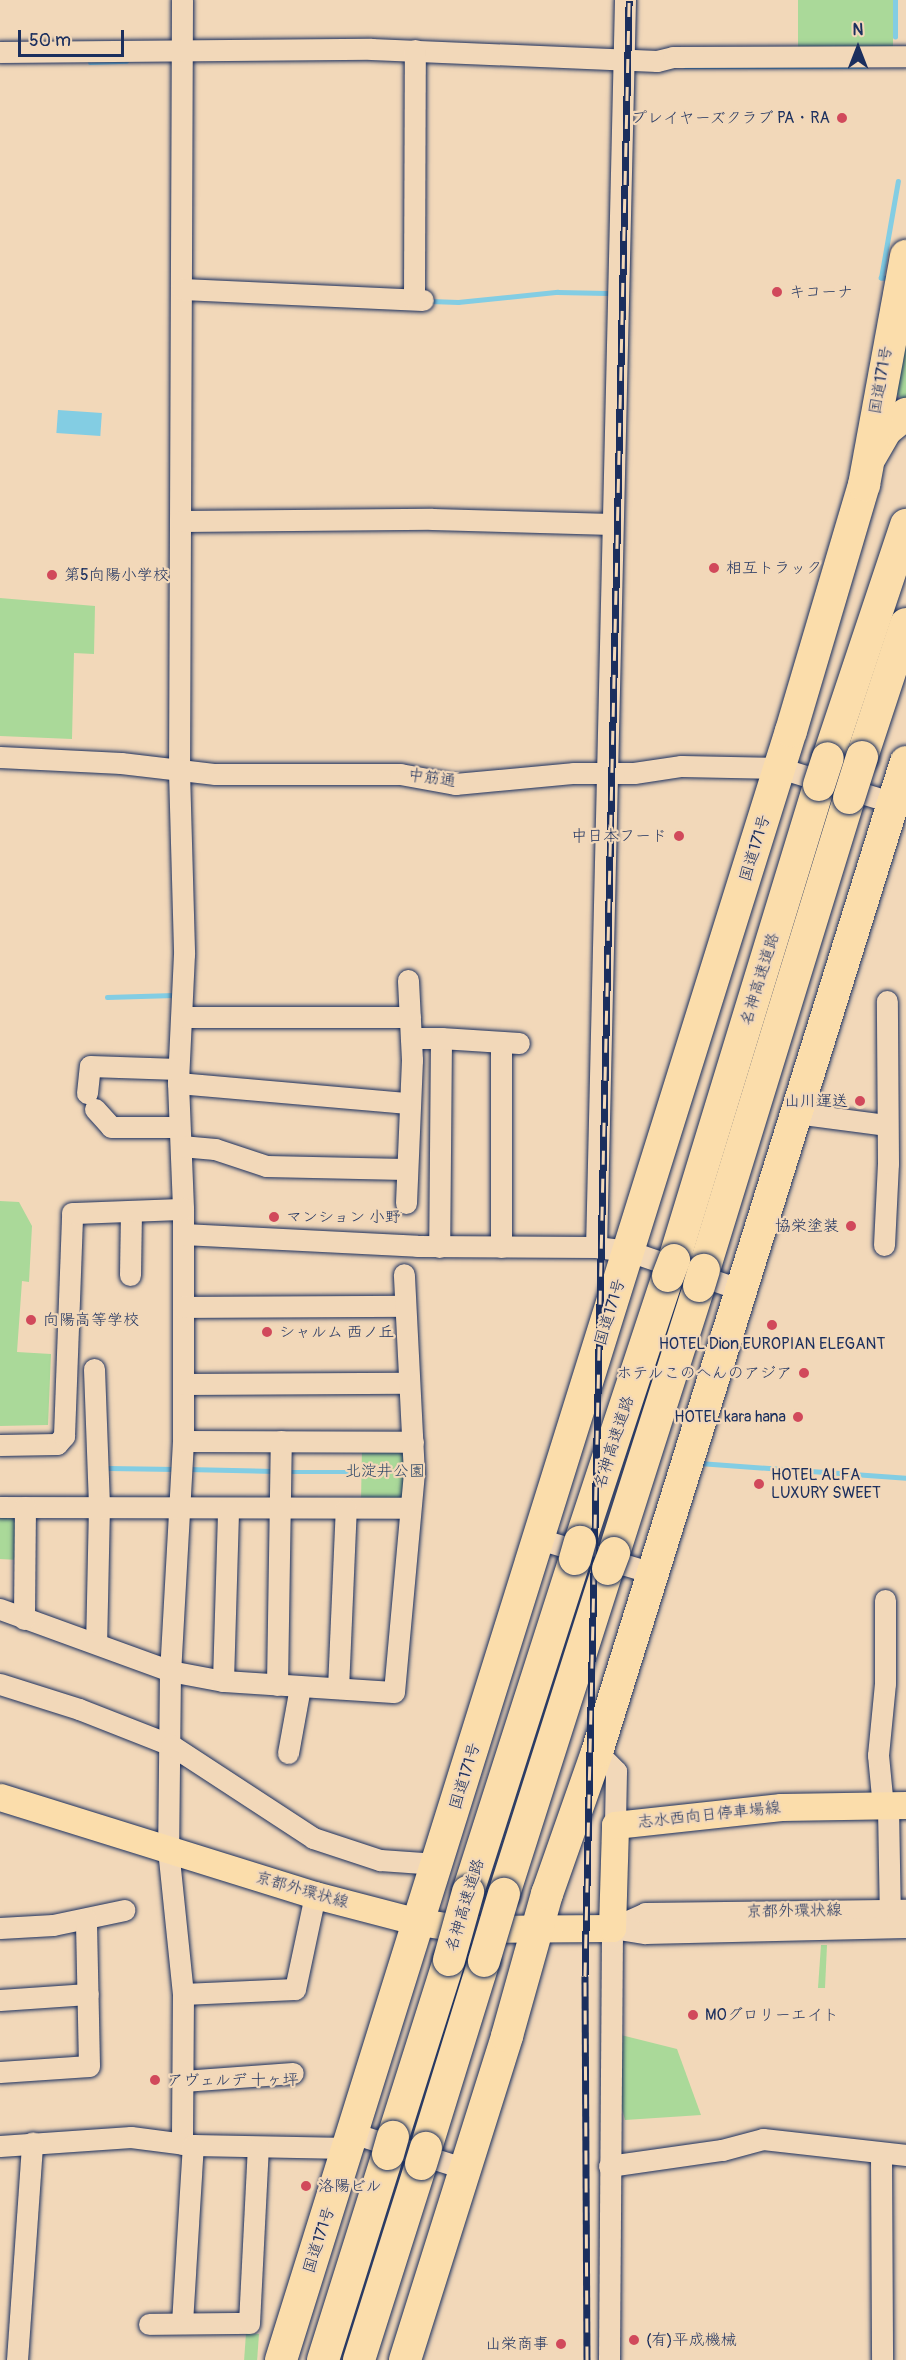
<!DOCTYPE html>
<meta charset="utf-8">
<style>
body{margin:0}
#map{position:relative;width:906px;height:2360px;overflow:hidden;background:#f2d8b9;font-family:Pangolin,"Klee One",sans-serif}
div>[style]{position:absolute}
.green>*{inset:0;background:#aad999;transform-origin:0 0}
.water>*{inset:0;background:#83cde3;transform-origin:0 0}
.stream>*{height:4.5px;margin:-2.25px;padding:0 2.25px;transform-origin:2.25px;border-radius:2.25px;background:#83cde3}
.roads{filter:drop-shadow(0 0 2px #1b2f5e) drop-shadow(0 0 2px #1b2f5e)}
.minor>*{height:21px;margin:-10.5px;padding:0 10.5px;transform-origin:10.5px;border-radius:10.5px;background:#f2d8b9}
.major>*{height:27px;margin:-13.5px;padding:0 13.5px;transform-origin:13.5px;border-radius:13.5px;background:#fbddab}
.highway>*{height:32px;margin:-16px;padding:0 16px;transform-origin:16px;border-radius:16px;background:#fbddab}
.rail>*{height:7px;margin-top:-3.5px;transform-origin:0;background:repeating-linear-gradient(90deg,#f2d8b9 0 14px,#1b2f5e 0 28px);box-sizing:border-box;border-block:2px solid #1b2f5e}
.bridges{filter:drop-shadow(0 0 2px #1b2f5e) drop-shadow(0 0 2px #1b2f5e)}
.highway-bridge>*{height:32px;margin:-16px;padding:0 16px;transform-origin:16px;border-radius:16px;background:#fbddab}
.dots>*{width:16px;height:16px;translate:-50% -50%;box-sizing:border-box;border:3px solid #f2d8b9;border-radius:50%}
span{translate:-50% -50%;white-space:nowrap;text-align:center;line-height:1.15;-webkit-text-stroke:4.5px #f2d8b9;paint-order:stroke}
.poi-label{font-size:16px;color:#1b2f5e}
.right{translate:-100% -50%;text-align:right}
.left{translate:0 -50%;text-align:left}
.street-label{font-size:16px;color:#1b2f5e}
.park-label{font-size:16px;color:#304867}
.north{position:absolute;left:828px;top:18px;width:60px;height:60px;-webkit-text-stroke:4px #f2d8b9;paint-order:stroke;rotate:0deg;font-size:16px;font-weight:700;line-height:24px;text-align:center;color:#1b2f5e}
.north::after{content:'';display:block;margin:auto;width:21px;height:27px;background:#1b2f5e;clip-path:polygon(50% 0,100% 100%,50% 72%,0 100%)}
.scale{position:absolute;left:18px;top:30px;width:106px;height:27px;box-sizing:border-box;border:3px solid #1b2f5e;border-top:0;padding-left:8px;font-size:18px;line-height:21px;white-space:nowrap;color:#1b2f5e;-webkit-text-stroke:4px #f2d8b9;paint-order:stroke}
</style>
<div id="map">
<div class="green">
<div style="left:798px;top:0;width:95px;height:50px"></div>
<div style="clip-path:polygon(906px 318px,906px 403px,894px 391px)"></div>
<div style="clip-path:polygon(0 598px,95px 606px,94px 654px,74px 653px,72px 739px,0 736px)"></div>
<div style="clip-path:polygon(0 1201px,19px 1202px,32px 1226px,29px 1282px,22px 1281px,17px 1352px,51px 1354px,48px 1425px,0 1426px)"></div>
<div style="clip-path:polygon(362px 1447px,410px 1447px,408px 1495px,400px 1501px,361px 1501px)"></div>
<div style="clip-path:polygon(0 1514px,11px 1514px,20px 1522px,19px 1560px,0 1559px)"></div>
<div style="clip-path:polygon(821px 1945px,827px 1945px,825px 1988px,818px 1988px)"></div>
<div style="clip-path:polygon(617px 2034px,677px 2049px,701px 2115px,625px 2120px,619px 2097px)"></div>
<div style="left:246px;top:2333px;width:13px;height:27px;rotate:4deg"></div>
</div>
<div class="water">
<div style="left:58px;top:410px;width:44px;height:23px;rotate:4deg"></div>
</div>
<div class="stream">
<div style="left:895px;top:37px;width:37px;rotate:-90deg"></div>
<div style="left:90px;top:62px;width:36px;rotate:-2deg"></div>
<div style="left:685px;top:67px;width:180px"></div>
<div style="left:891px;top:279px;width:10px;rotate:-174deg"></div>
<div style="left:881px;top:278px;width:98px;rotate:-80.1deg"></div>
<div style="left:430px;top:301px;width:28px;rotate:2deg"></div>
<div style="left:458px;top:302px;width:100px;rotate:-5.8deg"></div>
<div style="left:557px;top:292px;width:50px;rotate:1.1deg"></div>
<div style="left:107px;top:997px;width:67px;rotate:-1.7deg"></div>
<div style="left:699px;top:1463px;width:208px;rotate:4.1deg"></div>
<div style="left:108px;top:1468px;width:67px;rotate:0.9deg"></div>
<div style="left:186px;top:1469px;width:88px;rotate:1.3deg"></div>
<div style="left:285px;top:1472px;width:73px"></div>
</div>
<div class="roads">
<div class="minor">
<div style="left:182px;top:0;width:771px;rotate:90.22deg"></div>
<div style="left:179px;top:771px;width:183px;rotate:88.4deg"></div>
<div style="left:184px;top:954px;width:129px;rotate:92.7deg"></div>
<div style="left:178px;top:1083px;width:126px;rotate:87.7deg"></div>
<div style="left:183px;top:1209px;width:232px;rotate:90deg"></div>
<div style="left:183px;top:1441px;width:230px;rotate:93.2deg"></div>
<div style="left:170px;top:1671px;width:178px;rotate:90.6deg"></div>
<div style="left:168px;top:1849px;width:146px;rotate:84.1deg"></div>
<div style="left:183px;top:1994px;width:150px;rotate:90.4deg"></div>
<div style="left:625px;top:0;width:1247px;rotate:91.33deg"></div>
<div style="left:596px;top:1247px;width:33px;rotate:7deg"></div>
<div style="left:629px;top:1251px;width:116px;rotate:19.1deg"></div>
<div style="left:0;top:52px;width:371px;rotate:-0.5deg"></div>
<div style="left:371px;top:49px;width:286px;rotate:2.4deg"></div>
<div style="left:657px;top:61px;width:16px;rotate:-14deg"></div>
<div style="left:673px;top:57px;width:233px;rotate:-0.2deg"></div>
<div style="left:182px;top:289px;width:241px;rotate:2.6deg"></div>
<div style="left:414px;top:299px;width:249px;rotate:-89.8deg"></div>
<div style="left:182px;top:521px;width:250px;rotate:-0.5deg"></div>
<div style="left:432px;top:519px;width:180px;rotate:1.6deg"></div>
<div style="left:0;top:757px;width:121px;rotate:2.8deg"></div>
<div style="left:121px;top:763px;width:95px;rotate:6.7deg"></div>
<div style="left:215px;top:774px;width:185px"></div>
<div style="left:400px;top:774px;width:56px;rotate:10.3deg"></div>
<div style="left:455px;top:784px;width:120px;rotate:-5.3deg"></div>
<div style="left:574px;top:773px;width:60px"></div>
<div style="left:634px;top:773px;width:48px;rotate:-8.5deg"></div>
<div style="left:681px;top:766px;width:99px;rotate:1.2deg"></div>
<div style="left:780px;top:768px;width:119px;rotate:17.1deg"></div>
<div style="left:183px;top:1017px;width:227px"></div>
<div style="left:411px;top:1038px;width:30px"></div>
<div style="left:441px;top:1038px;width:209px;rotate:90.5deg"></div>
<div style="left:441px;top:1038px;width:78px;rotate:3.7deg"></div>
<div style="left:178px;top:1083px;width:231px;rotate:5deg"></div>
<div style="left:87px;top:1093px;width:27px;rotate:-84deg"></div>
<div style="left:90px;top:1066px;width:88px;rotate:2deg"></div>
<div style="left:95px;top:1109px;width:24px;rotate:48deg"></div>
<div style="left:111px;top:1127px;width:68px"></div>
<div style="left:795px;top:1113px;width:92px;rotate:7.5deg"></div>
<div style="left:181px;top:1146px;width:34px;rotate:5deg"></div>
<div style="left:215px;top:1149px;width:54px;rotate:18.4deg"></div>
<div style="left:266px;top:1166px;width:139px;rotate:1.2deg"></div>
<div style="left:406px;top:1203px;width:143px;rotate:-87.6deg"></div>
<div style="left:412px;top:1060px;width:80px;rotate:-92.9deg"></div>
<div style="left:183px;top:1234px;width:234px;rotate:2.9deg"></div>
<div style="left:417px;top:1246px;width:179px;rotate:0.3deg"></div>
<div style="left:884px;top:1245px;width:82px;rotate:-87.2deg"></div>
<div style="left:888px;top:1163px;width:162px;rotate:-90.4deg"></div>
<div style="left:501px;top:1247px;width:205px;rotate:-90deg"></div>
<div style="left:130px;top:1275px;width:63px;rotate:-89.1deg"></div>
<div style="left:183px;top:1307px;width:222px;rotate:-0.3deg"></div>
<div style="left:94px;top:1369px;width:136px;rotate:87.9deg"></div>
<div style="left:99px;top:1505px;width:138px;rotate:91.2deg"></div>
<div style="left:183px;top:1384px;width:225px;rotate:-0.3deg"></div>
<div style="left:183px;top:1441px;width:230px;rotate:0.2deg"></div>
<div style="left:0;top:1445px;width:57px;rotate:-1deg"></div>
<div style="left:57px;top:1444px;width:11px;rotate:-49deg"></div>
<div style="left:64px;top:1436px;width:223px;rotate:-87.9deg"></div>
<div style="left:72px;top:1213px;width:111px;rotate:-2.1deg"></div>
<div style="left:0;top:1507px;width:409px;rotate:0.1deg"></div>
<div style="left:539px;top:1539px;width:118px;rotate:16.7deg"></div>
<div style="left:0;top:1609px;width:181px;rotate:20deg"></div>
<div style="left:170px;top:1671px;width:54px;rotate:10.7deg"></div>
<div style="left:223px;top:1681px;width:171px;rotate:3.7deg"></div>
<div style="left:394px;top:1692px;width:219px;rotate:-84.8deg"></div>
<div style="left:414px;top:1474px;width:200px;rotate:-92.9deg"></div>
<div style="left:24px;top:1619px;width:112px;rotate:-89.5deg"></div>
<div style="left:223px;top:1681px;width:173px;rotate:-88.3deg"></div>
<div style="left:0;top:1684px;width:83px;rotate:17.6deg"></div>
<div style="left:79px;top:1709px;width:99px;rotate:21.4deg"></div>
<div style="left:171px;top:1745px;width:170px;rotate:33.2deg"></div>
<div style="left:313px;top:1838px;width:71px;rotate:18.2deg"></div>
<div style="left:380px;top:1860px;width:57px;rotate:4deg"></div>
<div style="left:277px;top:1685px;width:244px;rotate:-89.1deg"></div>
<div style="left:338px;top:1688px;width:180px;rotate:-87.5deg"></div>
<div style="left:597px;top:1752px;width:27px;rotate:45deg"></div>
<div style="left:616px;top:1771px;width:54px;rotate:91.1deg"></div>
<div style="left:288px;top:1753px;width:67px;rotate:-79.7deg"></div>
<div style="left:883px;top:1807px;width:52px;rotate:-95.5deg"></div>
<div style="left:878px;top:1755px;width:72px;rotate:-84.4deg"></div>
<div style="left:885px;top:1683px;width:83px;rotate:-90deg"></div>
<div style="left:888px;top:1807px;width:117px;rotate:89deg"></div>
<div style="left:0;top:1928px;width:53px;rotate:-3.2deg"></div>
<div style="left:53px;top:1925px;width:73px;rotate:-11.9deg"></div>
<div style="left:612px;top:1928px;width:36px;rotate:-24deg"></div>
<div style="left:645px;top:1913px;width:261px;rotate:-0.7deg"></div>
<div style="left:612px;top:1928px;width:33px;rotate:9deg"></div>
<div style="left:645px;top:1933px;width:261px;rotate:-1.3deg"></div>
<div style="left:183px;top:1994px;width:112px;rotate:-2.6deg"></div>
<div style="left:295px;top:1989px;width:96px;rotate:-78deg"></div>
<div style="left:0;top:2000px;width:88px;rotate:-3.9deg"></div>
<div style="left:0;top:2072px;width:89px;rotate:-3.9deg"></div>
<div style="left:89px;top:2066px;width:147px;rotate:-91.2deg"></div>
<div style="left:183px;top:2081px;width:110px;rotate:-4.2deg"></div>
<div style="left:352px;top:2133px;width:120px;rotate:17.5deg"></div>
<div style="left:0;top:2146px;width:131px;rotate:-3.9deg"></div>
<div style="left:131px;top:2137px;width:63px;rotate:7.4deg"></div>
<div style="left:193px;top:2145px;width:155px;rotate:1.1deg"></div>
<div style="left:881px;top:2155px;width:205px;rotate:89.7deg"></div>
<div style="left:609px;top:2166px;width:114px;rotate:-8.1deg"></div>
<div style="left:722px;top:2150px;width:42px;rotate:-15deg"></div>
<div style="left:763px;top:2139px;width:144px;rotate:6.4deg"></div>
<div style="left:182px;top:2323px;width:178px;rotate:-86.5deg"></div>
<div style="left:149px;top:2324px;width:100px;rotate:-0.6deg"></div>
<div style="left:249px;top:2323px;width:176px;rotate:-87.1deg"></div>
<div style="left:17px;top:2360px;width:218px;rotate:-86deg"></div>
<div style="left:609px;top:2360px;width:432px;rotate:-89.6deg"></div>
</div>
<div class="major">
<div style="left:0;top:1797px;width:330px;rotate:17.3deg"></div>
<div style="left:315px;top:1895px;width:107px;rotate:14.6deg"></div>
<div style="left:419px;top:1922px;width:48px;rotate:8.5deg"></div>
<div style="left:466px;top:1929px;width:146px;rotate:-0.4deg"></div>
<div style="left:612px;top:1928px;width:103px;rotate:-88.3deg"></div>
<div style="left:615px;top:1825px;width:167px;rotate:-6.2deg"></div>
<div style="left:781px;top:1807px;width:125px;rotate:-0.9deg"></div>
</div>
<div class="highway">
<div style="left:871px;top:456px;width:30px;rotate:-60deg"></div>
<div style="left:886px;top:430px;width:26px;rotate:-39deg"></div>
<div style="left:862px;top:757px;width:140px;rotate:-71.7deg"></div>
<div style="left:828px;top:758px;width:246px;rotate:-71.5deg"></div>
<div style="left:674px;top:1260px;width:497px;rotate:-73deg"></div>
<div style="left:704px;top:1270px;width:494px;rotate:-72.9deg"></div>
<div style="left:580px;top:1542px;width:280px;rotate:-71.7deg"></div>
<div style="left:614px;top:1553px;width:280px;rotate:-72.3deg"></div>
<div style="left:468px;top:1892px;width:350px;rotate:-72.2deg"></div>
<div style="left:504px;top:1894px;width:341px;rotate:-72.3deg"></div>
<div style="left:393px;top:2137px;width:186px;rotate:-72.4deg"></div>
<div style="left:426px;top:2148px;width:196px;rotate:-72.8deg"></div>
<div style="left:281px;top:2360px;width:1707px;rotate:-72.62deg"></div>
<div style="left:791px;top:731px;width:257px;rotate:-73.5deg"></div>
<div style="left:864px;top:485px;width:233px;rotate:-79.6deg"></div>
<div style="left:323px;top:2360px;width:216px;rotate:-72.5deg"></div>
<div style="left:359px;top:2360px;width:206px;rotate:-72.4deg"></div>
<div style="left:405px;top:2360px;width:340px;rotate:-72.5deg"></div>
<div style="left:507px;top:2036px;width:148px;rotate:-74.3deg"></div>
<div style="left:547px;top:1894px;width:151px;rotate:-70.6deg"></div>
<div style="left:597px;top:1752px;width:1037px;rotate:-72.67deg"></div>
</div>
</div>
<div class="rail">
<div style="left:587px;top:2360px;width:384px;rotate:-90.3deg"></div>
<div style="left:585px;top:1976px;width:1976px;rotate:-88.72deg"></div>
</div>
<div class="bridges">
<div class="highway-bridge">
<div style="left:819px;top:785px;width:28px;rotate:-72deg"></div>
<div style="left:849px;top:798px;width:43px;rotate:-72.4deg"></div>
<div style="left:668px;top:1276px;width:17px;rotate:-69deg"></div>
<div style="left:699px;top:1286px;width:17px;rotate:-73deg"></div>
<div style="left:575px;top:1559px;width:18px;rotate:-74deg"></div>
<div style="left:608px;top:1569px;width:17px;rotate:-69deg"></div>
<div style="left:449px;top:1960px;width:71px;rotate:-74.4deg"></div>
<div style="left:484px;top:1961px;width:70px;rotate:-73.4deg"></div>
<div style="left:388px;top:2154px;width:18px;rotate:-74deg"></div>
<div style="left:421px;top:2164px;width:17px;rotate:-73deg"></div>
</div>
</div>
<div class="dots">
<div style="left:842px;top:118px;background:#d1495b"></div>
<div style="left:777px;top:292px;background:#d1495b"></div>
<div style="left:714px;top:568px;background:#d1495b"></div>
<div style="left:52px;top:575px;background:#d1495b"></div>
<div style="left:679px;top:836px;background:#d1495b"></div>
<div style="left:860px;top:1101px;background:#d1495b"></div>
<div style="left:274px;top:1217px;background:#d1495b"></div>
<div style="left:851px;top:1226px;background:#d1495b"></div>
<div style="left:31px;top:1320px;background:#d1495b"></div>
<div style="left:772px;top:1325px;background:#d1495b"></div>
<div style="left:267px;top:1332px;background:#d1495b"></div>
<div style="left:804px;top:1373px;background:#d1495b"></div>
<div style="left:798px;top:1417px;background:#d1495b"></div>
<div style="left:759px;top:1484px;background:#d1495b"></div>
<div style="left:693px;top:2015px;background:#d1495b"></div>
<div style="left:155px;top:2080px;background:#d1495b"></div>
<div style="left:306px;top:2186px;background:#d1495b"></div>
<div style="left:634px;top:2340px;background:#d1495b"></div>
<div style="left:561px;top:2344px;background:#d1495b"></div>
</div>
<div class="poi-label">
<span class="right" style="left:830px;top:118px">プレイヤーズクラブ PA・RA</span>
<span class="left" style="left:789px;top:292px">キコーナ</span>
<span class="left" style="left:726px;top:568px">相互トラック</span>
<span class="left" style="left:64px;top:575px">第5向陽小学校</span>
<span class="right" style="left:667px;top:836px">中日本フード</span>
<span class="right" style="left:848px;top:1101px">山川運送</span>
<span class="left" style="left:286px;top:1217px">マンション 小野</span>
<span class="right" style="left:839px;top:1226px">協栄塗装</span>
<span class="left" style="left:43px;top:1320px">向陽高等学校</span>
<span class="left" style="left:279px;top:1332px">シャルム 西ノ丘</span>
<span style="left:772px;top:1344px">HOTEL Dion EUROPIAN ELEGANT</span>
<span class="right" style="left:792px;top:1373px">ホテルこのへんのアジア</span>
<span class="right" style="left:786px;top:1417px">HOTEL kara hana</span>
<span class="left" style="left:771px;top:1484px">HOTEL ALFA<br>LUXURY SWEET</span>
<span class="left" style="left:705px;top:2015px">MOグロリーエイト</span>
<span class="left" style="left:167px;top:2080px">アヴェルデ 十ヶ坪</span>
<span class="left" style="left:318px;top:2186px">洛陽ビル</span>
<span class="left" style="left:646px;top:2340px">(有)平成機械</span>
<span class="right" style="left:549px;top:2344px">山栄商事</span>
</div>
<div class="street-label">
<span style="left:881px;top:380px;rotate:-80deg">国道171号</span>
<span style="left:432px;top:778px;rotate:8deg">中筋通</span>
<span style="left:755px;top:848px;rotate:-73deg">国道171号</span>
<span style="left:760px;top:979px;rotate:-73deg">名神高速道路</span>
<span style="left:610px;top:1312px;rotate:-73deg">国道171号</span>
<span style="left:614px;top:1442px;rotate:-72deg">名神高速道路</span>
<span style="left:465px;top:1776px;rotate:-73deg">国道171号</span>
<span style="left:709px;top:1815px;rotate:-6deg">志水西向日停車場線</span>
<span style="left:302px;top:1890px;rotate:16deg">京都外環状線</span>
<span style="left:465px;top:1905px;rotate:-73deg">名神高速道路</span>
<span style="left:794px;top:1911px;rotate:-1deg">京都外環状線</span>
<span style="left:319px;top:2240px;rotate:-72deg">国道171号</span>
</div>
<div class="park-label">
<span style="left:385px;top:1471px">北淀井公園</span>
</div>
<div class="north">N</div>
<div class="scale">50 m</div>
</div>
